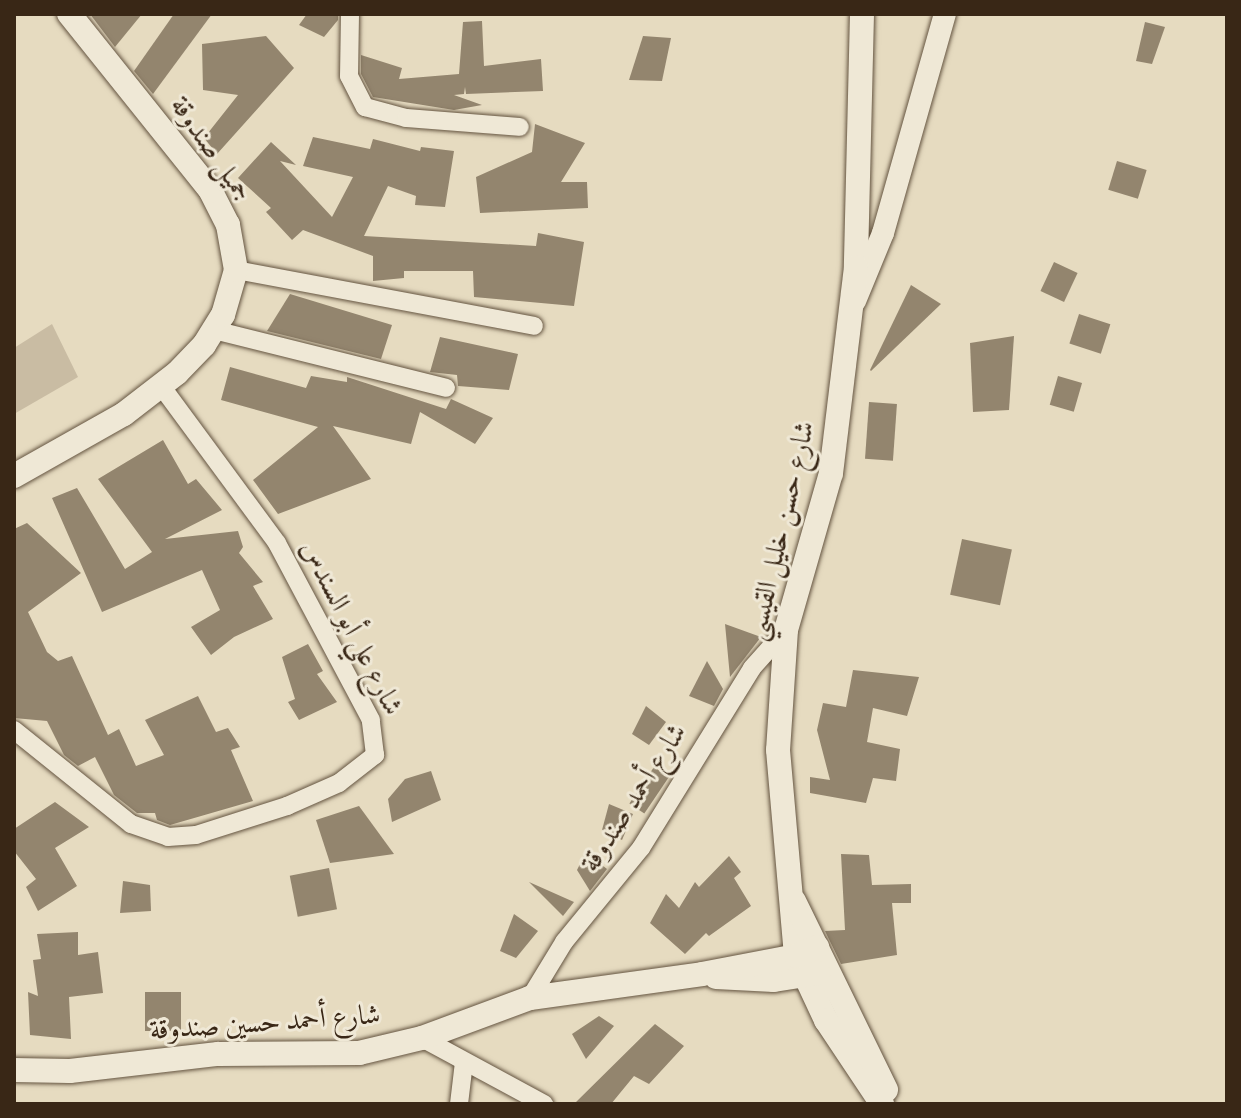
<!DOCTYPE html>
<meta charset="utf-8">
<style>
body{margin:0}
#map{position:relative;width:1241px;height:1118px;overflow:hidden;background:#e6dbc0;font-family:"Libre Bodoni",Amiri,serif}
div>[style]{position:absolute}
.green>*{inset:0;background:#c9bca3}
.building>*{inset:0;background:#93856e;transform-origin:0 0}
.roads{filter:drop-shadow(0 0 2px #645440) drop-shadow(0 0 2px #645440)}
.minor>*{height:18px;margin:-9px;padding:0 9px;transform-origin:9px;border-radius:9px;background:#efe8d6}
.tertiary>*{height:22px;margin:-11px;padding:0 11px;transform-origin:11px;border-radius:11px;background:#efe8d6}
.secondary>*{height:24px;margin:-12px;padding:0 12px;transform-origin:12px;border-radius:12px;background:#efe8d6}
span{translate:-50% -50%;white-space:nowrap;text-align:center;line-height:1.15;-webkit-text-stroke:6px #efe8d6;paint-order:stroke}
.street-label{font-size:28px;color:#392716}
.frame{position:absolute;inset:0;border:16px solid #392716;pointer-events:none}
</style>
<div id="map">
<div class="green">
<div style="clip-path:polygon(52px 324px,78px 377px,14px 414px,14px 348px)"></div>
</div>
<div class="building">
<div style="clip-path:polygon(90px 14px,142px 14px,115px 47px)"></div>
<div style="clip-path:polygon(174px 14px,212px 14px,153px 94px,134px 71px)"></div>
<div style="clip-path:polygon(307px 14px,338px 14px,338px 20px,324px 37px,299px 25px)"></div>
<div style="clip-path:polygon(482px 21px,484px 66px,541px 59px,543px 91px,466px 94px,465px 87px,464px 94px,454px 95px,482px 105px,454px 110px,373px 97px,361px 74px,361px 55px,402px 68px,399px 79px,459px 74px,463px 22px)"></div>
<div style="clip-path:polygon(1145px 22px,1165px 27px,1152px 64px,1136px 61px)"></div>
<div style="clip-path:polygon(266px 36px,294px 68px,217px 154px,204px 138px,238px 95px,203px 90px,202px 44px)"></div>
<div style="clip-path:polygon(643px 36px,671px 38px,662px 81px,629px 80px)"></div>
<div style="clip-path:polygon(535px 124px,585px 143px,561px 182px,587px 182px,588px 208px,480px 213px,476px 177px,532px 152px)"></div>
<div style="clip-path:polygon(313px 137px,370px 149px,373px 139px,420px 151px,421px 147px,454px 151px,445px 207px,415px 205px,416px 196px,388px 186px,364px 236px,536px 246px,538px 233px,584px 242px,574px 306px,474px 297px,473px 271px,404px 271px,404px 278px,373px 281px,373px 256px,303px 230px,292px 240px,266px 212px,271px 208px,238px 178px,271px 142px,296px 165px,280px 161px,332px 217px,353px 177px,303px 166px)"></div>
<div style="left:1117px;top:161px;width:31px;height:30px;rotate:17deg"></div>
<div style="left:1054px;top:262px;width:26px;height:32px;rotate:25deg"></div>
<div style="clip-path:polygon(911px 285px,941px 304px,871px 371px,870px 370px)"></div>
<div style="clip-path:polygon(290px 294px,392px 325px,381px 359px,267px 331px)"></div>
<div style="left:1079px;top:314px;width:33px;height:31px;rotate:18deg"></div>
<div style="clip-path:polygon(1014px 336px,1009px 410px,973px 412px,970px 343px)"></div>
<div style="clip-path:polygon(440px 337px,518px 354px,509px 390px,458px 386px,457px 375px,430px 372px)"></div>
<div style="clip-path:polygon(230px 367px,306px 388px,311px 376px,347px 382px,347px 377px,446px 409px,451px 399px,493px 418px,475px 444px,420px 412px,411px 444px,333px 426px,371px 479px,278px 514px,253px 480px,318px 427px,221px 400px)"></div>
<div style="left:1058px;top:376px;width:25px;height:30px;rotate:16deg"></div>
<div style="left:869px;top:402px;width:28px;height:57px;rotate:4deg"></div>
<div style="clip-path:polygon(163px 440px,188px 484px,196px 479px,222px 510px,165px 539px,238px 531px,243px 547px,239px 553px,263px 582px,253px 586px,273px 619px,234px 637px,211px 655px,191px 627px,220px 610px,202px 570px,102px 612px,52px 498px,77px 488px,125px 569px,152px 552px,98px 479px)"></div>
<div style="clip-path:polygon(27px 523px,81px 573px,28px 612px,47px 652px,58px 661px,72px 656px,108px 735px,119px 729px,136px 766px,164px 755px,145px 720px,198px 696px,216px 732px,228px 728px,240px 747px,231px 750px,253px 801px,170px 825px,157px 820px,155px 813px,137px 813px,114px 795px,95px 757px,78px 766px,64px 755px,47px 721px,14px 718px,14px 529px)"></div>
<div style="left:962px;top:539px;width:51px;height:57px;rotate:12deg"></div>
<div style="clip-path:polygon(725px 624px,761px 637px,730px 677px)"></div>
<div style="clip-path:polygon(308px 644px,323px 671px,317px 674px,337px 702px,299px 720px,288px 702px,295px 699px,282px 657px)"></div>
<div style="clip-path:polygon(707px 661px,723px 689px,714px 706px,689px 696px)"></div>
<div style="clip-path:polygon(853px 670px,919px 677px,907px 716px,873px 708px,867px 742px,900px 749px,896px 781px,873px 778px,866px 803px,810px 793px,810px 777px,830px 780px,817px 730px,823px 703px,846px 707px)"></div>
<div style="clip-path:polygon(646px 706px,666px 722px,649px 745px,632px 734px)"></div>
<div style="left:654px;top:767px;width:18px;height:44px;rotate:34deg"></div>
<div style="clip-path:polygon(431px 771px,441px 800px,392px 822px,388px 799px,405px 779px)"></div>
<div style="clip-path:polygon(55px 802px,89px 827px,55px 848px,77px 886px,38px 911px,26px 887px,36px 879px,14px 851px,14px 829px)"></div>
<div style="clip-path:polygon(609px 804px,633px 814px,622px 840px,602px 830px)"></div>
<div style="clip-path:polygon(359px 806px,394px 854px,330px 863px,316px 820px)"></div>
<div style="clip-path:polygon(586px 852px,607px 869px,590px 891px,577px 870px)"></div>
<div style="clip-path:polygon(841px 854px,869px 855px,872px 885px,911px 884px,911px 903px,892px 903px,897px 955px,841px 964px,825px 931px,845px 930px)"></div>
<div style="clip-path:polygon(729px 856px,741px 872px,734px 878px,751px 906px,709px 936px,706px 933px,685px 954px,650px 923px,666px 894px,679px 908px,695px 882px,699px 887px)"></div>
<div style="left:329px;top:868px;width:42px;height:40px;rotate:79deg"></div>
<div style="clip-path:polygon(123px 881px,150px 885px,151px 911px,120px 913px)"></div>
<div style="clip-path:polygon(529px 882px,574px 902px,563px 916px)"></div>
<div style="clip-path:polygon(514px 914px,538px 931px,516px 958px,500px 951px)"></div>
<div style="clip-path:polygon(78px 932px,78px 955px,98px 952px,103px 993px,69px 997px,71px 1039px,30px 1035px,28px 992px,38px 996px,33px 960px,41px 959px,37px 934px)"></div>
<div style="left:181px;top:992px;width:39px;height:36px;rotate:90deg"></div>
<div style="clip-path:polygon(599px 1016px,614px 1026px,586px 1059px,572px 1034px)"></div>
<div style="clip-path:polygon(655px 1024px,684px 1046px,649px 1084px,634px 1076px,611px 1104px,574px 1104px)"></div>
</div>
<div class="roads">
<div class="minor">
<div style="left:350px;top:14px;width:62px;rotate:90.9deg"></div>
<div style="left:349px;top:76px;width:35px;rotate:63deg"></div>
<div style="left:365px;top:107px;width:42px;rotate:15deg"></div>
<div style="left:406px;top:118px;width:114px;rotate:4.5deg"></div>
<div style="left:236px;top:270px;width:303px;rotate:10.6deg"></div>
<div style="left:214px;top:330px;width:239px;rotate:14deg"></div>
<div style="left:14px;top:730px;width:150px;rotate:38.8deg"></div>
<div style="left:131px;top:824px;width:39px;rotate:19deg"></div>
<div style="left:168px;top:837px;width:28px;rotate:-4deg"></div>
<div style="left:196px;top:835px;width:96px;rotate:-17.7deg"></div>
<div style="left:287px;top:806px;width:57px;rotate:-23.9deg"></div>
<div style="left:339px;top:783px;width:46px;rotate:-37.9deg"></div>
<div style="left:375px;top:755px;width:35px;rotate:-97deg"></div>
<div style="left:371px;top:720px;width:200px;rotate:-118deg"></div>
<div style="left:277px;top:543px;width:194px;rotate:-126.4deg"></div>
<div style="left:530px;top:998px;width:66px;rotate:-58.7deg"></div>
<div style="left:564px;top:942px;width:122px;rotate:-50.7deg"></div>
<div style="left:641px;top:848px;width:211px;rotate:-58.3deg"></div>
<div style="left:752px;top:668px;width:51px;rotate:-48.2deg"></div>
<div style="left:422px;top:1038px;width:139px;rotate:28.4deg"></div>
<div style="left:459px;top:1104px;width:42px;rotate:-83.2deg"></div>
</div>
<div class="tertiary">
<div style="left:855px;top:301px;width:74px;rotate:-67.6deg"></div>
<div style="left:883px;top:233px;width:228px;rotate:-74.2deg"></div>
</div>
<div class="secondary">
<div style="left:862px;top:14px;width:253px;rotate:91.4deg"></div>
<div style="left:856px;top:267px;width:208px;rotate:96.9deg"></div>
<div style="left:831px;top:473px;width:163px;rotate:106deg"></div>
<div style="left:786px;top:630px;width:120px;rotate:93.8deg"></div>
<div style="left:778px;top:750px;width:207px;rotate:85deg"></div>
<div style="left:796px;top:956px;width:71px;rotate:64.9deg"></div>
<div style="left:826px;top:1020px;width:101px;rotate:56.3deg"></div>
<div style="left:14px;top:476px;width:126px;rotate:-29.4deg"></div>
<div style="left:124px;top:414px;width:67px;rotate:-37.7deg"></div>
<div style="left:177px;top:373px;width:39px;rotate:-46deg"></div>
<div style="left:204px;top:345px;width:36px;rotate:-58deg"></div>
<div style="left:223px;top:315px;width:47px;rotate:-73.9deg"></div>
<div style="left:236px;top:270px;width:46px;rotate:-100.1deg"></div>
<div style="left:228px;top:225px;width:38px;rotate:-117deg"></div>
<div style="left:211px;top:191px;width:227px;rotate:-128.7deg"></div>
<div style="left:794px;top:901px;width:210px;rotate:64deg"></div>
<div style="left:716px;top:977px;width:58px;rotate:3deg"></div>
<div style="left:774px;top:980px;width:45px;rotate:-9deg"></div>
<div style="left:14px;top:1070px;width:56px;rotate:1deg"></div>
<div style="left:70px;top:1071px;width:149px;rotate:-6.6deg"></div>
<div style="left:218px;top:1054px;width:141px;rotate:-0.4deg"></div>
<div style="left:359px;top:1053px;width:65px;rotate:-13.4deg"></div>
<div style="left:422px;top:1038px;width:115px;rotate:-20.3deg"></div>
<div style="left:530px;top:998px;width:174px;rotate:-7.9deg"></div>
<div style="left:702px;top:974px;width:96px;rotate:-10.8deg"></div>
<div style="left:796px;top:956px;width:23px;rotate:-23deg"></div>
</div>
</div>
<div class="street-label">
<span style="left:211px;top:149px;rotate:55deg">جميل صندوقة</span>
<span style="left:781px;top:531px;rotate:-77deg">شارع حسن خليل القيسي</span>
<span style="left:351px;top:628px;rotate:63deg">شارع علي أبو السندس</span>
<span style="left:634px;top:798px;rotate:-57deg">شارع أحمد صندوقة</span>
<span style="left:265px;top:1023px;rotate:-4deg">شارع أحمد حسين صندوقة</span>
</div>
<div class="frame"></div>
</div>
